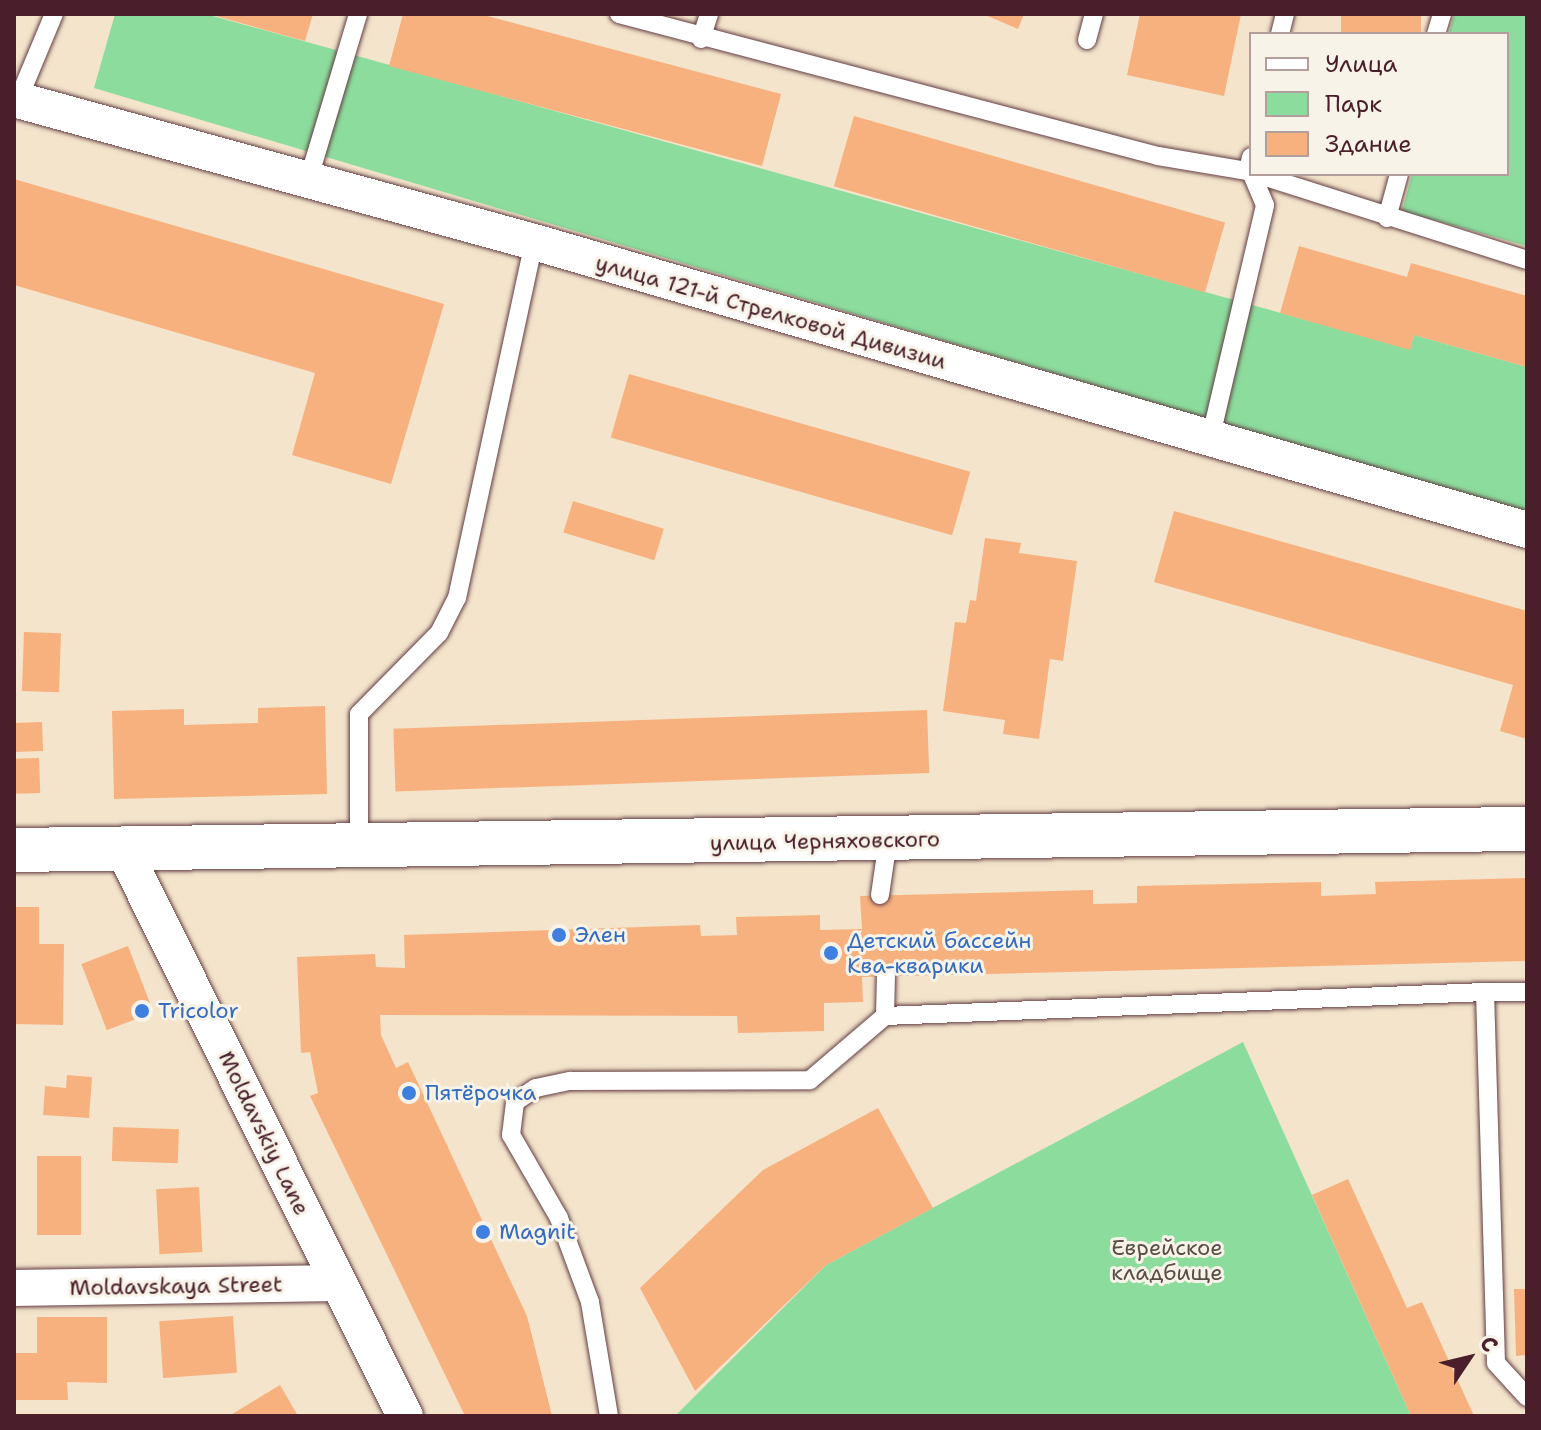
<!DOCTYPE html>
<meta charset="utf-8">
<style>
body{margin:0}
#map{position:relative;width:1541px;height:1430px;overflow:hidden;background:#f3e4cb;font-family:"Shantell Sans",sans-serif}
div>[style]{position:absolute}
.green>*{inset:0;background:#8cdd9d}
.building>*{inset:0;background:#f7b17f;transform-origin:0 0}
.roads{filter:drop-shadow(0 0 2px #633d43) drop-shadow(0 0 2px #633d43)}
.service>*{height:18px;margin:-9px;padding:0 9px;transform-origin:9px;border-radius:9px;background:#fff}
.minor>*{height:36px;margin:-18px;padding:0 18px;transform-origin:18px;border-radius:18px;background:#fff}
.tertiary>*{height:44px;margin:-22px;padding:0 22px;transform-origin:22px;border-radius:22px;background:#fff}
.dots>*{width:22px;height:22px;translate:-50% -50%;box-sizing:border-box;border:4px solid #f7f3e8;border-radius:50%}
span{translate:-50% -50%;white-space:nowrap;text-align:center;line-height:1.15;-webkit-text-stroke:6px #f7f3e8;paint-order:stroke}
.street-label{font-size:22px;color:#4a1f2b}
.shop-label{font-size:22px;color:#366cbe}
.left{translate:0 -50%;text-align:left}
.park-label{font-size:22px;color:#5a4e48}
.frame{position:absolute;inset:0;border:16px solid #4a1f2b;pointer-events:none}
.legend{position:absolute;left:1249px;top:32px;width:260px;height:144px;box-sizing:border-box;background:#f7f3e8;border:2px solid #b29e9c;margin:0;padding:10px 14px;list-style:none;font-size:24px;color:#4a1f2b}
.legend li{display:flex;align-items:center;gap:16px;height:40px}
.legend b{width:40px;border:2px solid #b29e9c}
.north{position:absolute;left:1429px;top:1318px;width:80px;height:80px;-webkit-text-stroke:6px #f7f3e8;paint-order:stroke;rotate:55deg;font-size:22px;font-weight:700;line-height:32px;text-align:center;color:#4a1f2b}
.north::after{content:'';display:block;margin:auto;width:28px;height:36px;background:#4a1f2b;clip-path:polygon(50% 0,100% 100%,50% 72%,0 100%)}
</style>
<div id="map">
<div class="green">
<div style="clip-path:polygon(115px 14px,206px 14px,1410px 349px,1414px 335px,1527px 367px,1527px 514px,94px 88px)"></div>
<div style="clip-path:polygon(1454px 14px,1527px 14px,1527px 246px,1402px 211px,1412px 174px,1507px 174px,1507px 34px,1449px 34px)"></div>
<div style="clip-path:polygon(1243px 1042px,1411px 1416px,675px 1416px,826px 1265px)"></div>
</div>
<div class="building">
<div style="clip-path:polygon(209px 14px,313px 14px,305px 41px)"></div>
<div style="clip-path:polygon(403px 14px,480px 14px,781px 94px,762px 166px,389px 66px)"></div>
<div style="clip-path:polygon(983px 14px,1024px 14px,1018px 29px)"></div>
<div style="clip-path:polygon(1140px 14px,1241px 14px,1224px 96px,1127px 75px)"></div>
<div style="left:1341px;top:14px;width:80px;height:21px"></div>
<div style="left:854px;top:116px;width:386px;height:73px;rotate:16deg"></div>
<div style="clip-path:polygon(14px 179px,444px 304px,391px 484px,292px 455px,315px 373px,14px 285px)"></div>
<div style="clip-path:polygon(1299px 246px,1407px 277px,1411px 263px,1527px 296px,1527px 367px,1414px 335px,1410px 350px,1280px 313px)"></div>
<div style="left:629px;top:374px;width:355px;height:66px;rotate:16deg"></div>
<div style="left:573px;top:501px;width:95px;height:33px;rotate:17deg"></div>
<div style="clip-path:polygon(1174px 511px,1527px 611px,1527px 739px,1500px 731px,1513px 685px,1154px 582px)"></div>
<div style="clip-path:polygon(985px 538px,1021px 543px,1019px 553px,1077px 561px,1063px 661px,1050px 659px,1039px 739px,1003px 734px,1005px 720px,943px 711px,955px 622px,966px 623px,970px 600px,976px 601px)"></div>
<div style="left:24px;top:632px;width:37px;height:59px;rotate:2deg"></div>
<div style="clip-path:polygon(325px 706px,327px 794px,114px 799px,112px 711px,184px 709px,184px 725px,258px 723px,258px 708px)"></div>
<div style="left:927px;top:710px;width:63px;height:534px;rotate:88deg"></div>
<div style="left:42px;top:722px;width:29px;height:28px;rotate:88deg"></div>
<div style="left:39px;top:758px;width:35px;height:25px;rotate:88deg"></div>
<div style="clip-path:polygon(1527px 878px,1527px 961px,862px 977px,863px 1002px,824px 1003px,824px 1031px,738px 1033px,737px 1016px,380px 1015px,381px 1035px,396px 1068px,408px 1062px,527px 1316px,552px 1416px,465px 1416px,310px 1096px,318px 1093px,310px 1052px,301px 1053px,297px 957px,375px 954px,376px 967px,405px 968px,404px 935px,700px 925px,701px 936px,737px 935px,736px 917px,820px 915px,820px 930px,862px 929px,860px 896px,1093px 890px,1093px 904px,1137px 903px,1137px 886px,1321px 882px,1321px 896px,1376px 894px,1375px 882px)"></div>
<div style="clip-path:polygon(14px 907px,39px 907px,39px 944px,64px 944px,63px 1025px,14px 1024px)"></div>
<div style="left:128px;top:946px;width:71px;height:50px;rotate:69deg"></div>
<div style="clip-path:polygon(67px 1075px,92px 1077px,89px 1118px,43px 1115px,45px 1086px,66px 1088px)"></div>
<div style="clip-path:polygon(878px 1108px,933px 1208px,826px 1265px,695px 1391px,640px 1288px,763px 1170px)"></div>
<div style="left:113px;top:1127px;width:66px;height:34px;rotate:2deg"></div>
<div style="left:37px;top:1156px;width:44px;height:79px"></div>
<div style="clip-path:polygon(1348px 1179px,1407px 1308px,1422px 1302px,1474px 1416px,1411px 1416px,1312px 1195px)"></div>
<div style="left:199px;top:1187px;width:65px;height:43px;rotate:87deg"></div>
<div style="clip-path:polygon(1514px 1289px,1527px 1289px,1527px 1355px,1516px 1356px)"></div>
<div style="left:233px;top:1316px;width:57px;height:74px;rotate:86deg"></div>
<div style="clip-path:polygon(37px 1317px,107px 1317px,107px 1383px,67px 1382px,68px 1400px,14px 1400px,14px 1353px,37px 1353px)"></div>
<div style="clip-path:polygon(280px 1385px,298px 1416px,229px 1416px)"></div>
</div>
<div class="roads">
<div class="service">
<div style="left:619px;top:14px;width:557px;rotate:14.76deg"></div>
<div style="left:1158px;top:156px;width:91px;rotate:9.5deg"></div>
<div style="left:1248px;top:171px;width:14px;rotate:-78deg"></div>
<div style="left:1280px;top:34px;width:21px;rotate:-76deg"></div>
<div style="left:1436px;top:34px;width:21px;rotate:-73deg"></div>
<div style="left:701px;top:39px;width:26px;rotate:-72deg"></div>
<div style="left:1087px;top:40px;width:27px;rotate:-75deg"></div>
<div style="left:18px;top:100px;width:93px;rotate:-67.3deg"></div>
<div style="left:1256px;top:174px;width:284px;rotate:17.6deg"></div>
<div style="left:308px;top:181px;width:174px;rotate:-73.3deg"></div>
<div style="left:1387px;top:218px;width:46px;rotate:-74.7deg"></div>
<div style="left:1210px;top:440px;width:241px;rotate:-76.8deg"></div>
<div style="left:1265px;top:205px;width:36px;rotate:-113deg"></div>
<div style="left:359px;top:846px;width:132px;rotate:-90deg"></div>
<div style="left:359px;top:714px;width:114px;rotate:-45.4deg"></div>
<div style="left:439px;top:633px;width:39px;rotate:-63deg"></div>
<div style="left:457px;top:598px;width:364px;rotate:-77.8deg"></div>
<div style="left:880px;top:895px;width:56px;rotate:-81.7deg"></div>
<div style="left:1527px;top:992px;width:42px;rotate:180deg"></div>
<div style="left:1485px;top:992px;width:371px;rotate:88.3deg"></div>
<div style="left:1496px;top:1363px;width:46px;rotate:47.6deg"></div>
<div style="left:885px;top:1016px;width:40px;rotate:-88.6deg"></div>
<div style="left:609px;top:1416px;width:116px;rotate:-99.5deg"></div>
<div style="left:590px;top:1302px;width:90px;rotate:-110.3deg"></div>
<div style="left:559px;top:1218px;width:96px;rotate:-120deg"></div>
<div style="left:511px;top:1135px;width:33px;rotate:-83deg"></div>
<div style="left:515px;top:1102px;width:25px;rotate:-34deg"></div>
<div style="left:536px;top:1088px;width:35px;rotate:-12deg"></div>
<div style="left:570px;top:1081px;width:240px;rotate:-0.2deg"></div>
<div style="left:810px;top:1080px;width:99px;rotate:-40.5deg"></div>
<div style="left:885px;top:1016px;width:600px;rotate:-2.29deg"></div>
</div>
<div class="minor">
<div style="left:14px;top:99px;width:539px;rotate:15.38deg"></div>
<div style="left:534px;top:242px;width:1034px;rotate:16.17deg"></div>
<div style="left:123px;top:849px;width:633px;rotate:63.56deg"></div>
<div style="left:14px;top:1288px;width:324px;rotate:-0.9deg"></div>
</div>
<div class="tertiary">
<div style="left:14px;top:850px;width:1513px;rotate:-0.8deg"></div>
</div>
</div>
<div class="dots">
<div style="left:559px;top:935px;background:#3f7fe0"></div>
<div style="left:831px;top:953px;background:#3f7fe0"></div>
<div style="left:142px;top:1011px;background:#3f7fe0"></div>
<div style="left:409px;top:1093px;background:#3f7fe0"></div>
<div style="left:483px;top:1232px;background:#3f7fe0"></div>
</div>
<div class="street-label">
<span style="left:771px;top:312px;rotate:16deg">улица 121-й Стрелковой Дивизии</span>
<span style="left:825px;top:841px;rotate:-1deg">улица Черняховского</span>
<span style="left:264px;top:1133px;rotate:64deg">Moldavskiy Lane</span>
<span style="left:176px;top:1286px;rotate:-1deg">Moldavskaya Street</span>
</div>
<div class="shop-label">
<span class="left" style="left:575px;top:935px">Элен</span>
<span class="left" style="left:847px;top:953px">Детский бассейн<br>Ква-кварики</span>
<span class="left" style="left:158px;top:1011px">Tricolor</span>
<span class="left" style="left:425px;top:1093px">Пятёрочка</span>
<span class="left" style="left:499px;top:1232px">Magnit</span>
</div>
<div class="park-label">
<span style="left:1167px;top:1260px">Еврейское<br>кладбище</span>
</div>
<div class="frame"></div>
<ul class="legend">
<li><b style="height:10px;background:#fff"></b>Улица</li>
<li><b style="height:22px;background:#8cdd9d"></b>Парк</li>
<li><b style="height:22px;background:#f7b17f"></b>Здание</li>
</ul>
<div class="north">С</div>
</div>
